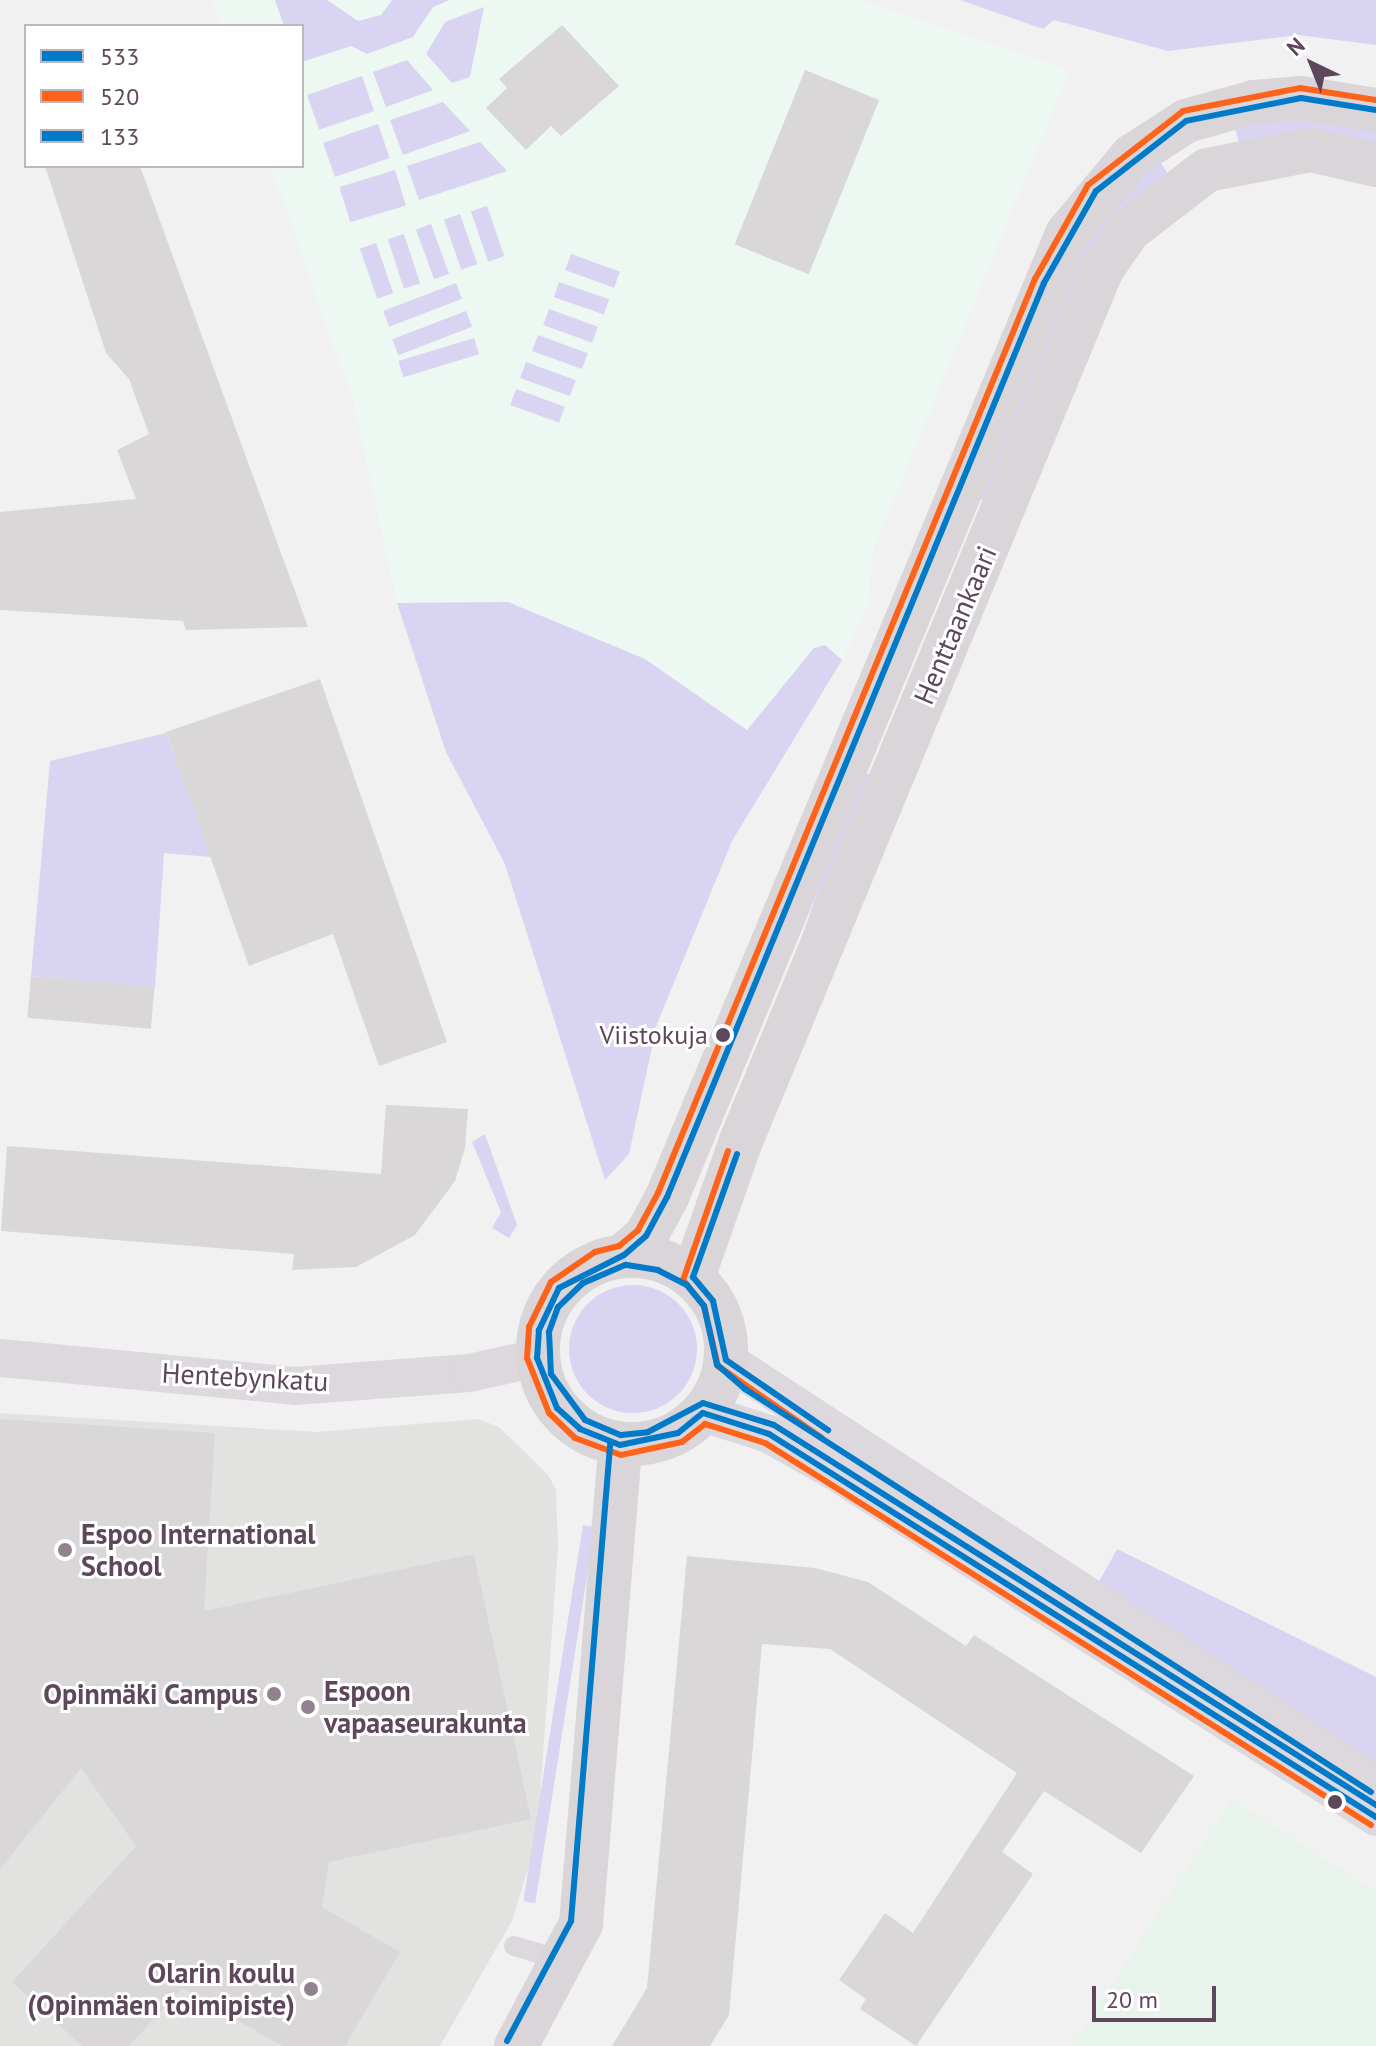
<!DOCTYPE html>
<meta charset="utf-8">
<style>
body{margin:0}
#map{position:relative;width:1376px;height:2046px;overflow:hidden;background:#f1f1f1;font-family:"PT Sans",sans-serif}
div>[style]{position:absolute}
.commercial>*{inset:0;background:#edf8f2}
.education>*{inset:0;background:#e2e2e1}
.green>*{inset:0;background:#d8d4f1;transform-origin:0 0}
.round{border-radius:50%}
.sand>*{inset:0;background:#e8f3ec}
.building>*{inset:0;background:#dad7d9;transform-origin:0 0}
.lane>*{height:20px;margin:-10px;padding:0 10px;transform-origin:10px;border-radius:10px;background:#ddd8dd}
.street>*{height:38px;margin:-19px;padding:0 19px;transform-origin:19px;border-radius:19px;background:#ddd8dd}
.secondary>*{height:44px;margin:-22px;padding:0 22px;transform-origin:22px;border-radius:22px;background:#dad5d9}
.secondary>.ring{margin:-22px;padding:0;box-sizing:content-box;background:none;border:44px solid #dad5d9;border-radius:50%}
.bus-1>*{height:6px;margin:-3px;padding:0 3px;transform-origin:3px;border-radius:3px;background:#007ac9}
.bus-2>*{height:6px;margin:-3px;padding:0 3px;transform-origin:3px;border-radius:3px;background:#ff6319}
.bus-3>*{height:6px;margin:-3px;padding:0 3px;transform-origin:3px;border-radius:3px;background:#007ac9}
.dots>*{width:22px;height:22px;translate:-50% -50%;box-sizing:border-box;border:4px solid #fff;border-radius:50%}
span{translate:-50% -50%;white-space:nowrap;text-align:center;line-height:1.15;-webkit-text-stroke:6px #fff;paint-order:stroke}
.bus-label{font-size:26px;color:#5e475a}
.right{translate:-100% -50%;text-align:right}
.street-label{font-size:28px;color:#5e475a}
.poi-label{font-size:28px;color:#5e475a;font-weight:700}
.left{translate:0 -50%;text-align:left}
.legend{position:absolute;left:24px;top:24px;width:280px;height:144px;box-sizing:border-box;background:#fff;border:2px solid #bfb5bd;margin:0;padding:10px 14px;list-style:none;font-size:24px;color:#5e475a}
.legend li{display:flex;align-items:center;gap:16px;height:40px}
.legend b{width:40px;border:2px solid #bfb5bd}
.north{position:absolute;left:1272px;top:24px;width:80px;height:80px;-webkit-text-stroke:6px #fff;paint-order:stroke;rotate:317deg;font-size:22px;font-weight:700;line-height:32px;text-align:center;color:#5e475a}
.north::after{content:'';display:block;margin:auto;width:28px;height:36px;background:#5e475a;clip-path:polygon(50% 0,100% 100%,50% 72%,0 100%)}
.scale{position:absolute;left:1092px;top:1986px;width:124px;height:36px;box-sizing:border-box;border:4px solid #5e475a;border-top:0;padding-left:10px;font-size:24px;line-height:28px;white-space:nowrap;color:#5e475a;-webkit-text-stroke:6px #fff;paint-order:stroke}
</style>
<div id="map">
<div class="commercial">
<div style="clip-path:polygon(213px 0,862px 0,1069px 71px,874px 548px,868px 605px,842px 660px,814px 648px,747px 730px,645px 659px,508px 602px,397px 603px,354px 404px,271px 166px,302px 166px,302px 26px,222px 26px)"></div>
</div>
<div class="education">
<div style="clip-path:polygon(0 1413px,317px 1432px,478px 1419px,499px 1427px,548px 1475px,556px 1490px,558px 1547px,537px 1840px,512px 1921px,440px 2046px,0 2046px)"></div>
</div>
<div class="green">
<div style="clip-path:polygon(275px 0,327px 0,358px 21px,381px 15px,392px 0,450px 0,433px 7px,413px 37px,367px 54px,351px 46px,302px 62px,302px 26px,284px 26px)"></div>
<div style="clip-path:polygon(960px 0,1376px 0,1376px 45px,1298px 35px,1168px 51px,1054px 20px,1043px 29px)"></div>
<div style="clip-path:polygon(484px 7px,470px 77px,452px 83px,426px 54px,445px 22px)"></div>
<div style="clip-path:polygon(407px 60px,433px 90px,386px 107px,373px 72px)"></div>
<div style="left:362px;top:76px;width:37px;height:58px;rotate:71deg"></div>
<div style="clip-path:polygon(443px 102px,470px 131px,403px 155px,390px 120px)"></div>
<div style="clip-path:polygon(1290px 116px,1376px 128px,1376px 147px,1239px 143px,1234px 124px)"></div>
<div style="left:378px;top:124px;width:36px;height:58px;rotate:71deg"></div>
<div style="clip-path:polygon(480px 142px,507px 171px,419px 200px,407px 166px)"></div>
<div style="clip-path:polygon(1158px 159px,1168px 174px,987px 502px,972px 496px,1067px 264px)"></div>
<div style="left:395px;top:170px;width:37px;height:58px;rotate:73deg"></div>
<div style="left:487px;top:206px;width:53px;height:17px;rotate:71deg"></div>
<div style="left:460px;top:214px;width:53px;height:17px;rotate:71deg"></div>
<div style="left:431px;top:224px;width:53px;height:16px;rotate:70deg"></div>
<div style="left:404px;top:234px;width:52px;height:17px;rotate:72deg"></div>
<div style="left:376px;top:243px;width:53px;height:17px;rotate:71deg"></div>
<div style="left:571px;top:254px;width:52px;height:17px;rotate:20deg"></div>
<div style="left:559px;top:282px;width:53px;height:16px;rotate:19deg"></div>
<div style="left:456px;top:283px;width:17px;height:78px;rotate:69deg"></div>
<div style="left:549px;top:309px;width:52px;height:17px;rotate:20deg"></div>
<div style="left:466px;top:311px;width:17px;height:79px;rotate:69deg"></div>
<div style="left:538px;top:335px;width:53px;height:17px;rotate:20deg"></div>
<div style="left:474px;top:338px;width:17px;height:79px;rotate:73deg"></div>
<div style="left:526px;top:362px;width:53px;height:17px;rotate:20deg"></div>
<div style="left:516px;top:389px;width:52px;height:17px;rotate:20deg"></div>
<div style="clip-path:polygon(508px 602px,645px 659px,747px 730px,814px 648px,825px 645px,842px 660px,732px 841px,657px 1024px,629px 1154px,605px 1180px,505px 864px,446px 752px,397px 603px)"></div>
<div style="clip-path:polygon(166px 733px,212px 857px,164px 853px,155px 987px,31px 976px,50px 761px)"></div>
<div style="left:859px;top:771px;width:18px;height:435px;rotate:19deg"></div>
<div style="clip-path:polygon(485px 1134px,517px 1225px,509px 1238px,492px 1228px,501px 1212px,472px 1142px)"></div>
<div class="round" style="left:569px;top:1285px;width:128px;height:128px"></div>
<div style="left:583px;top:1525px;width:12px;height:381px;rotate:9deg"></div>
<div style="clip-path:polygon(1117px 1549px,1376px 1677px,1376px 1766px,1099px 1582px)"></div>
</div>
<div class="sand">
<div style="clip-path:polygon(1232px 1800px,1376px 1892px,1376px 2046px,1072px 2046px)"></div>
</div>
<div class="building">
<div style="clip-path:polygon(562px 25px,619px 86px,561px 136px,551px 126px,526px 150px,486px 108px,507px 88px,499px 79px)"></div>
<div style="left:805px;top:70px;width:80px;height:188px;rotate:22deg"></div>
<div style="clip-path:polygon(45px 166px,140px 166px,308px 627px,186px 630px,183px 621px,0 610px,0 512px,136px 499px,117px 450px,149px 434px,129px 379px,106px 353px)"></div>
<div style="clip-path:polygon(320px 679px,447px 1042px,379px 1066px,333px 934px,249px 966px,166px 732px)"></div>
<div style="left:31px;top:976px;width:124px;height:42px;rotate:5deg"></div>
<div style="clip-path:polygon(386px 1105px,468px 1109px,465px 1148px,455px 1181px,415px 1235px,356px 1267px,292px 1270px,294px 1254px,1px 1231px,7px 1146px,381px 1174px)"></div>
<div style="clip-path:polygon(0 1419px,215px 1433px,204px 1611px,474px 1554px,531px 1819px,329px 1862px,322px 1907px,400px 1952px,345px 2046px,282px 2046px,182px 1988px,129px 2046px,82px 2046px,12px 1982px,136px 1846px,81px 1768px,0 1869px)"></div>
<div style="clip-path:polygon(687px 1556px,815px 1568px,868px 1582px,966px 1646px,974px 1635px,1194px 1776px,1141px 1853px,1044px 1791px,1002px 1852px,1033px 1874px,916px 2046px,860px 2009px,866px 1999px,839px 1980px,885px 1913px,913px 1933px,1017px 1773px,830px 1649px,762px 1644px,729px 2015px,710px 2046px,612px 2046px,647px 1988px)"></div>
</div>
<div class="lane">
<div style="left:514px;top:1946px;width:52px;rotate:16.7deg"></div>
</div>
<div class="street">
<div style="left:0;top:1358px;width:296px;rotate:5.4deg"></div>
<div style="left:295px;top:1386px;width:174px;rotate:-4.3deg"></div>
<div style="left:469px;top:1373px;width:70px;rotate:-12.4deg"></div>
<div style="left:726px;top:1360px;width:776px;rotate:33.12deg"></div>
<div style="left:703px;top:1413px;width:69px;rotate:17.7deg"></div>
<div style="left:769px;top:1434px;width:77px;rotate:29.6deg"></div>
<div style="left:836px;top:1472px;width:641px;rotate:32.57deg"></div>
</div>
<div class="secondary">
<div style="left:624px;top:1255px;width:29px;rotate:-41deg"></div>
<div style="left:646px;top:1236px;width:44px;rotate:-61.7deg"></div>
<div style="left:667px;top:1197px;width:1043px;rotate:-67.44deg"></div>
<div style="left:1067px;top:234px;width:102px;rotate:-50.2deg"></div>
<div style="left:1132px;top:156px;width:64px;rotate:-32.9deg"></div>
<div style="left:1186px;top:121px;width:71px;rotate:-15.6deg"></div>
<div style="left:1254px;top:102px;width:47px;rotate:-4.9deg"></div>
<div style="left:1301px;top:98px;width:76px;rotate:9.1deg"></div>
<div class="ring" style="left:538px;top:1256px;width:144px;height:144px"></div>
<div style="left:693px;top:1277px;width:144px;rotate:-70.6deg"></div>
<div style="left:741px;top:1141px;width:944px;rotate:-67.51deg"></div>
<div style="left:1102px;top:269px;width:47px;rotate:-55.3deg"></div>
<div style="left:1129px;top:230px;width:98px;rotate:-37.6deg"></div>
<div style="left:1207px;top:170px;width:106px;rotate:-10.9deg"></div>
<div style="left:1311px;top:150px;width:67px;rotate:13deg"></div>
<div style="left:516px;top:2046px;width:138px;rotate:-62deg"></div>
<div style="left:581px;top:1924px;width:481px;rotate:-85.3deg"></div>
</div>
<div class="bus-1">
<div style="left:1376px;top:110px;width:76px;rotate:-170.9deg"></div>
<div style="left:1301px;top:98px;width:117px;rotate:168.7deg"></div>
<div style="left:1186px;top:121px;width:114px;rotate:142.1deg"></div>
<div style="left:1096px;top:191px;width:106px;rotate:119.5deg"></div>
<div style="left:1044px;top:283px;width:989px;rotate:112.41deg"></div>
<div style="left:667px;top:1197px;width:44px;rotate:118.3deg"></div>
<div style="left:646px;top:1236px;width:29px;rotate:139deg"></div>
<div style="left:624px;top:1255px;width:73px;rotate:153.1deg"></div>
<div style="left:559px;top:1288px;width:47px;rotate:115.5deg"></div>
<div style="left:539px;top:1330px;width:28px;rotate:94deg"></div>
<div style="left:537px;top:1358px;width:54px;rotate:68.2deg"></div>
<div style="left:557px;top:1408px;width:31px;rotate:42deg"></div>
<div style="left:580px;top:1429px;width:43px;rotate:21.8deg"></div>
<div style="left:620px;top:1445px;width:59px;rotate:-11.7deg"></div>
<div style="left:678px;top:1433px;width:32px;rotate:-39deg"></div>
<div style="left:703px;top:1413px;width:69px;rotate:17.7deg"></div>
<div style="left:769px;top:1434px;width:718px;rotate:32.25deg"></div>
<div style="left:737px;top:1154px;width:131px;rotate:109.7deg"></div>
<div style="left:693px;top:1277px;width:31px;rotate:50deg"></div>
<div style="left:713px;top:1301px;width:60px;rotate:77.6deg"></div>
<div style="left:726px;top:1360px;width:124px;rotate:34.5deg"></div>
</div>
<div class="bus-2">
<div style="left:728px;top:1151px;width:137px;rotate:109.2deg"></div>
<div style="left:683px;top:1280px;width:33px;rotate:51deg"></div>
<div style="left:704px;top:1306px;width:62px;rotate:76.9deg"></div>
<div style="left:718px;top:1366px;width:126px;rotate:34.7deg"></div>
<div style="left:1371px;top:1825px;width:716px;rotate:-147.77deg"></div>
<div style="left:765px;top:1443px;width:63px;rotate:-162.4deg"></div>
<div style="left:705px;top:1424px;width:29px;rotate:142deg"></div>
<div style="left:682px;top:1442px;width:62px;rotate:168deg"></div>
<div style="left:621px;top:1455px;width:49px;rotate:-159.7deg"></div>
<div style="left:575px;top:1438px;width:36px;rotate:-136deg"></div>
<div style="left:549px;top:1413px;width:59px;rotate:-111.8deg"></div>
<div style="left:527px;top:1358px;width:31px;rotate:-86deg"></div>
<div style="left:529px;top:1327px;width:50px;rotate:-63.9deg"></div>
<div style="left:551px;top:1282px;width:53px;rotate:-34.3deg"></div>
<div style="left:595px;top:1252px;width:25px;rotate:-14deg"></div>
<div style="left:619px;top:1246px;width:25px;rotate:-40deg"></div>
<div style="left:638px;top:1230px;width:42px;rotate:-61.6deg"></div>
<div style="left:658px;top:1193px;width:989px;rotate:-67.59deg"></div>
<div style="left:1035px;top:279px;width:108px;rotate:-60.6deg"></div>
<div style="left:1088px;top:185px;width:120px;rotate:-37.9deg"></div>
<div style="left:1183px;top:111px;width:119px;rotate:-11.1deg"></div>
<div style="left:1300px;top:88px;width:77px;rotate:9deg"></div>
</div>
<div class="bus-3">
<div style="left:1371px;top:1792px;width:745px;rotate:-147.23deg"></div>
<div style="left:745px;top:1389px;width:37px;rotate:-139deg"></div>
<div style="left:717px;top:1365px;width:60px;rotate:-102.4deg"></div>
<div style="left:704px;top:1306px;width:27px;rotate:-129deg"></div>
<div style="left:687px;top:1285px;width:33px;rotate:-153deg"></div>
<div style="left:658px;top:1270px;width:33px;rotate:-171deg"></div>
<div style="left:625px;top:1265px;width:46px;rotate:156.8deg"></div>
<div style="left:583px;top:1283px;width:35px;rotate:136deg"></div>
<div style="left:558px;top:1307px;width:27px;rotate:110deg"></div>
<div style="left:549px;top:1332px;width:42px;rotate:87.3deg"></div>
<div style="left:551px;top:1374px;width:57px;rotate:53.5deg"></div>
<div style="left:585px;top:1420px;width:39px;rotate:23deg"></div>
<div style="left:621px;top:1435px;width:27px;rotate:-6deg"></div>
<div style="left:648px;top:1432px;width:62px;rotate:-27.8deg"></div>
<div style="left:703px;top:1403px;width:74px;rotate:17.2deg"></div>
<div style="left:774px;top:1425px;width:712px;rotate:32.26deg"></div>
<div style="left:507px;top:2041px;width:136px;rotate:-61.9deg"></div>
<div style="left:571px;top:1921px;width:479px;rotate:-85.3deg"></div>
</div>
<div class="dots">
<div style="left:723px;top:1035px;background:#5e475a"></div>
<div style="left:65px;top:1550px;background:#91828f"></div>
<div style="left:274px;top:1694px;background:#91828f"></div>
<div style="left:308px;top:1707px;background:#91828f"></div>
<div style="left:1335px;top:1802px;background:#5e475a"></div>
<div style="left:311px;top:1989px;background:#91828f"></div>
</div>
<div class="bus-label">
<span class="right" style="left:708px;top:1035px">Viistokuja</span>
</div>
<div class="street-label">
<span style="left:955px;top:625px;rotate:-67deg">Henttaankaari</span>
<span style="left:245px;top:1377px;rotate:3deg">Hentebynkatu</span>
</div>
<div class="poi-label">
<span class="left" style="left:81px;top:1550px">Espoo International<br>School</span>
<span class="left" style="left:324px;top:1707px">Espoon<br>vapaaseurakunta</span>
<span class="right" style="left:258px;top:1694px">Opinmäki Campus</span>
<span class="right" style="left:295px;top:1989px">Olarin koulu<br>(Opinmäen toimipiste)</span>
</div>
<ul class="legend">
<li><b style="height:10px;background:#007ac9"></b>533</li>
<li><b style="height:10px;background:#ff6319"></b>520</li>
<li><b style="height:10px;background:#007ac9"></b>133</li>
</ul>
<div class="north">N</div>
<div class="scale">20 m</div>
</div>
